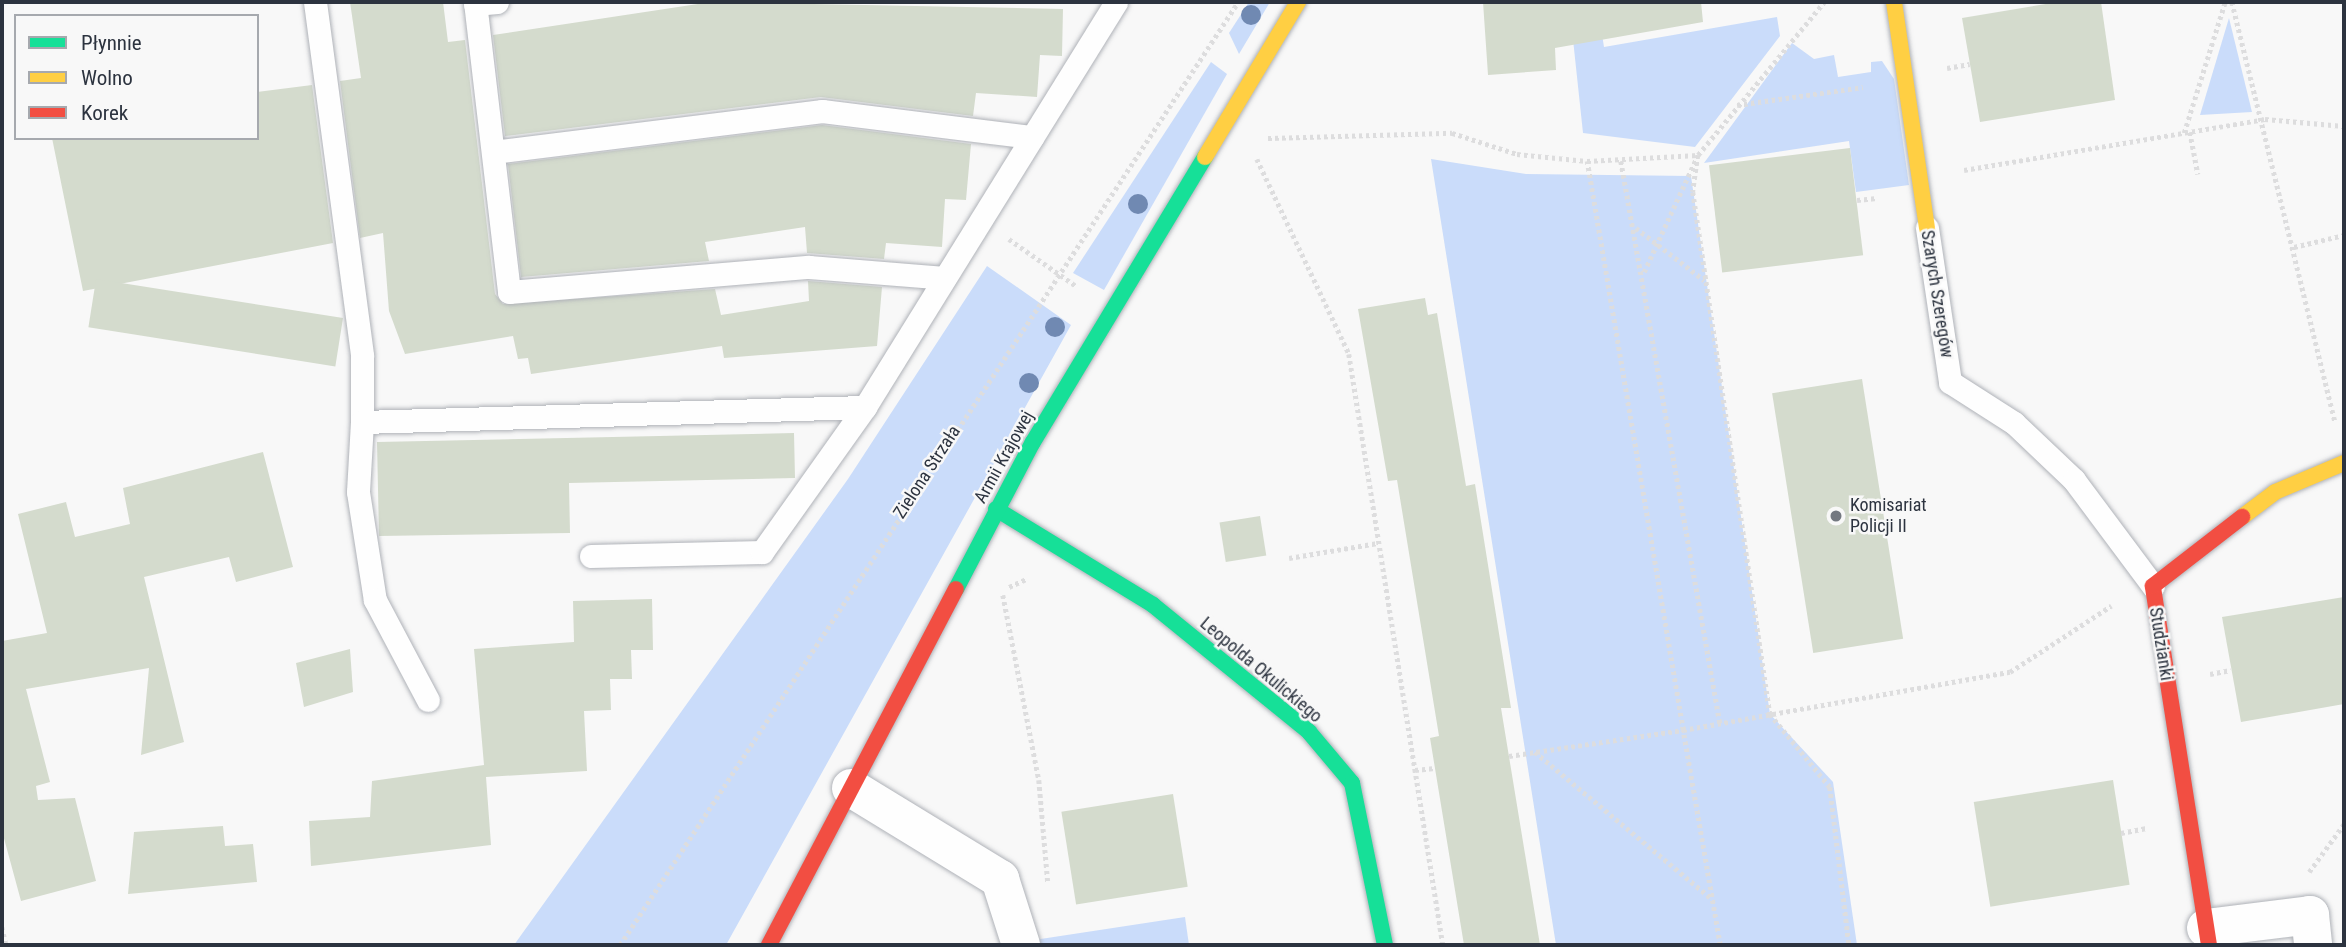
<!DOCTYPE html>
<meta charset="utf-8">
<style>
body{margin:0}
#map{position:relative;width:2346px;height:947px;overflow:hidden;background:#f8f8f8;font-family:"Roboto Condensed",sans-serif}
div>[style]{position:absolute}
.green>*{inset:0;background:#cadcfa}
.building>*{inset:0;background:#d4dbcd;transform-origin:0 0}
.path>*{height:4.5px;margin-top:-2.25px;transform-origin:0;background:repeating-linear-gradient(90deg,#ddddde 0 3.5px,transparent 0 7px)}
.roads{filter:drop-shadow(0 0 2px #afb2b8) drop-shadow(0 0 2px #afb2b8)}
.lane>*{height:23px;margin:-11.5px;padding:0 11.5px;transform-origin:11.5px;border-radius:11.5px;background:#fefefe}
.street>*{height:38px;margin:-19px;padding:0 19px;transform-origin:19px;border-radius:19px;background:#fefefe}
.fast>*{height:16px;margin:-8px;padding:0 8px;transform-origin:8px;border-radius:8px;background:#16e098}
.slow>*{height:16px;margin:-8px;padding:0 8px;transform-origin:8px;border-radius:8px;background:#ffcf43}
.jam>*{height:16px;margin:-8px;padding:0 8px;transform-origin:8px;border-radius:8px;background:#f24e42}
.trees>*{width:20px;height:20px;margin:-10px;border-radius:50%;background:#7089b2}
.dots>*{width:19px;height:19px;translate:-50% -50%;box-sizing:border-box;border:4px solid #f8f8f8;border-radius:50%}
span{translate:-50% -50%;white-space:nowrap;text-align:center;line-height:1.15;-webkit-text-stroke:5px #f8f8f8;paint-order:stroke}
.street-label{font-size:18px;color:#2c333f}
.poi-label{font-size:18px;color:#2c333f}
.left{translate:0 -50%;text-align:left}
.frame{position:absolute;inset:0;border:4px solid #2c333f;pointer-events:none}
.legend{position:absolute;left:14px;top:14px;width:245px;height:126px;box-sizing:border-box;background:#f8f8f8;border:2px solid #a6a9ae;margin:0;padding:9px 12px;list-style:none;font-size:21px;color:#2c333f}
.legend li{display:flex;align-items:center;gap:14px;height:35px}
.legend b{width:35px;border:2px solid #a6a9ae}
</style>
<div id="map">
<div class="green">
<div style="clip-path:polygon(1249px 2px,1270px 2px,1239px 54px,1229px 33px)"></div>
<div style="clip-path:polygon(1569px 2px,1597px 2px,1604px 47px,1777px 17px,1780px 36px,1695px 147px,1583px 133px)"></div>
<div style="clip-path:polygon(2229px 18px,2252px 112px,2200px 115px)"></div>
<div style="clip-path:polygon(1792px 43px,1814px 59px,1834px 55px,1838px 77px,1871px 72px,1871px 62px,1882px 61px,1894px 79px,1909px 185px,1856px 192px,1849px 141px,1704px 163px)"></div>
<div style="clip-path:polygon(1211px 62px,1227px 74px,1104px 290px,1073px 273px)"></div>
<div style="clip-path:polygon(1431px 159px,1526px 174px,1691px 176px,1770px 714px,1833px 782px,1857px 945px,1556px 945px)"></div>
<div style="clip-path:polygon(987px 266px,1071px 325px,726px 945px,514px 945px,848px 479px)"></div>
<div style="clip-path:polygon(1185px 917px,1189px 945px,1001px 945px)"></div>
</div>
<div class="building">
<div style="clip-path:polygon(350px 2px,443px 2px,448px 42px,465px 40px,495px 294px,503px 304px,715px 289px,721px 315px,809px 301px,808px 281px,882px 287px,877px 346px,724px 358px,722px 346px,531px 374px,528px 358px,518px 359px,513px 336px,405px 354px,389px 311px,383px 233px,360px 238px,340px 81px,361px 78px)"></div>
<div style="clip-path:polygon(711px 2px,1063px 9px,1062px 56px,1040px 55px,1037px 97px,976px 93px,973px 116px,821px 97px,505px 136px,493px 35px)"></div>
<div style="clip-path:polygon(1483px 2px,1701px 2px,1703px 22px,1555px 48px,1556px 70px,1488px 75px)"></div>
<div style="clip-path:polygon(2058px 2px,2101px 2px,2115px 100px,1980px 122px,1962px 18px)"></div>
<div style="clip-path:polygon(312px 85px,333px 243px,83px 291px,52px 138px,257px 138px,257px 92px)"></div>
<div style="clip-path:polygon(822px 125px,971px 144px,966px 200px,945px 199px,942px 247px,886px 243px,884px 259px,807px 253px,805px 227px,705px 242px,709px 261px,521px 277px,508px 164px)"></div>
<div style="left:1850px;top:148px;width:108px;height:142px;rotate:83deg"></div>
<div style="clip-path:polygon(1425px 298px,1428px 315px,1437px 313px,1466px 486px,1475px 484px,1511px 708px,1501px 708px,1540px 945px,1464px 945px,1430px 738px,1439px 736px,1397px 480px,1388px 481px,1358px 309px)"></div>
<div style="left:343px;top:318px;width:49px;height:250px;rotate:99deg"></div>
<div style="left:1862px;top:379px;width:263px;height:91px;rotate:81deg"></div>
<div style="clip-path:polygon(794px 433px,795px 478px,569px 483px,570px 533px,379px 536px,377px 442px)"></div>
<div style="clip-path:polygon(263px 452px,293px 567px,236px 582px,229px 557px,144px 577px,184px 742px,141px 755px,149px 668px,26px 689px,50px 782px,36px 786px,38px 800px,75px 798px,96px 881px,21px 901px,2px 831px,2px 641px,47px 633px,18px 514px,66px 502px,75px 537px,130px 524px,123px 488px)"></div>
<div style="left:1260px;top:516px;width:40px;height:41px;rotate:81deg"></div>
<div style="clip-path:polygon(2344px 597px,2344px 704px,2241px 722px,2222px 617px)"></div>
<div style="clip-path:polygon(652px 599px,653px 650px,631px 650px,632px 679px,610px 679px,611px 710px,584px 711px,587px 771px,486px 777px,491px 845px,311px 866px,309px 821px,370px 817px,372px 781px,484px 765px,474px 649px,574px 642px,573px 601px)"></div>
<div style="clip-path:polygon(350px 649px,353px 692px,304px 707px,296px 663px)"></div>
<div style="left:2113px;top:780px;width:106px;height:141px;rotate:81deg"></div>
<div style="left:1173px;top:794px;width:94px;height:113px;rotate:81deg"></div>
<div style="clip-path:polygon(223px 826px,225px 846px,253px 844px,257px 882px,128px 894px,134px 832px)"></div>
</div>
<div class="path">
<div style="left:2232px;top:2px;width:431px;rotate:76.2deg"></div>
<div style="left:1947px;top:68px;width:23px;rotate:-10deg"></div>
<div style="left:1737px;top:105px;width:127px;rotate:-8.1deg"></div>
<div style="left:2190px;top:132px;width:43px;rotate:79.2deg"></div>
<div style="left:2184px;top:133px;width:137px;rotate:-72.6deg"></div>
<div style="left:1268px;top:138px;width:184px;rotate:-1.6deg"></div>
<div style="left:1452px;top:133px;width:68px;rotate:17.9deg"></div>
<div style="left:1517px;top:154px;width:70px;rotate:5.7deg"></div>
<div style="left:1587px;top:161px;width:111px;rotate:-3.1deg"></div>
<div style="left:1698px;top:155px;width:198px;rotate:-50.5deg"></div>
<div style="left:1698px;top:155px;width:37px;rotate:98deg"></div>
<div style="left:1693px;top:192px;width:528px;rotate:81.61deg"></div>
<div style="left:1770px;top:714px;width:94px;rotate:50.6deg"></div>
<div style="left:1830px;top:787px;width:159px;rotate:83.1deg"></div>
<div style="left:1257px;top:159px;width:216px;rotate:64.7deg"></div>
<div style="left:1349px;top:354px;width:598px;rotate:80.96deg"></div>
<div style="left:1621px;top:161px;width:571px;rotate:80.01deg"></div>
<div style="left:1964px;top:170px;width:305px;rotate:-9.6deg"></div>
<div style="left:2265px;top:119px;width:79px;rotate:5.1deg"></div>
<div style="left:1857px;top:200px;width:20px;rotate:-6deg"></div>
<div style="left:1636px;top:228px;width:86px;rotate:37.4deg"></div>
<div style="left:1009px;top:239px;width:82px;rotate:35deg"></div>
<div style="left:2294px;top:247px;width:51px;rotate:-13.5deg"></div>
<div style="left:1644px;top:272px;width:124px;rotate:-65.3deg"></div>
<div style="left:1289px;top:558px;width:90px;rotate:-9.6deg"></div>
<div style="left:1009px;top:587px;width:19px;rotate:-25deg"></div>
<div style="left:1003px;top:595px;width:188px;rotate:79deg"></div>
<div style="left:1039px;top:780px;width:103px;rotate:85deg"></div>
<div style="left:2210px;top:674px;width:21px;rotate:-11deg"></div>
<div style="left:1535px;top:752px;width:229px;rotate:39.7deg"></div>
<div style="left:1509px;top:756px;width:176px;rotate:-8.5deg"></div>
<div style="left:1683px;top:730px;width:577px;rotate:-99.58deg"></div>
<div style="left:1415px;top:770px;width:20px;rotate:-6deg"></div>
<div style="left:2121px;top:833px;width:26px;rotate:-11deg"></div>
<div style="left:2309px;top:872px;width:59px;rotate:-53.9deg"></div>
<div style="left:2px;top:927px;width:18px;rotate:77deg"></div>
<div style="left:620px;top:945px;width:1127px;rotate:-56.76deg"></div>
<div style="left:1720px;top:945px;width:218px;rotate:-99.8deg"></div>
<div style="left:1683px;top:730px;width:332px;rotate:-10.1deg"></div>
<div style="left:2010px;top:672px;width:121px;rotate:-33.2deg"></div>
</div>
<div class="roads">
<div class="lane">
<div style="left:315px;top:2px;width:357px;rotate:82.4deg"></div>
<div style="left:362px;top:356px;width:66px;rotate:90deg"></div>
<div style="left:362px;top:422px;width:503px;rotate:-1.71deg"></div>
<div style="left:865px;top:407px;width:476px;rotate:-58.2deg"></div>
<div style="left:475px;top:2px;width:292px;rotate:83.3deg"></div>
<div style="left:509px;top:292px;width:301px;rotate:-4.8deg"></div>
<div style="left:809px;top:267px;width:136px;rotate:4.6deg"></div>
<div style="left:475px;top:4px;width:22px;rotate:-5deg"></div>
<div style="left:493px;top:152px;width:332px;rotate:-7.1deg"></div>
<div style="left:822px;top:111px;width:212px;rotate:7.1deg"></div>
<div style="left:1927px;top:228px;width:156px;rotate:81.5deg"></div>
<div style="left:1950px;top:382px;width:76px;rotate:32.6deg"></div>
<div style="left:2014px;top:423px;width:83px;rotate:43.5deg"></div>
<div style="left:2074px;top:480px;width:132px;rotate:53.3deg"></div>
<div style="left:362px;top:422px;width:70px;rotate:93.3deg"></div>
<div style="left:358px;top:492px;width:109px;rotate:81.1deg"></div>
<div style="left:375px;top:600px;width:113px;rotate:62.1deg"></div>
<div style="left:591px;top:556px;width:171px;rotate:-1.3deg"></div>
<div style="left:762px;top:552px;width:178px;rotate:-54.6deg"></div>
</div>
<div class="street">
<div style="left:851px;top:788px;width:175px;rotate:31.4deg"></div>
<div style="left:1000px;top:879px;width:69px;rotate:72.3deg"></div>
<div style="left:2206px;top:928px;width:105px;rotate:-7.1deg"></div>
<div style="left:2310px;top:915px;width:30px;rotate:84deg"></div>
</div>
<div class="fast">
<div style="left:996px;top:509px;width:184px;rotate:31.4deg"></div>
<div style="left:1153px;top:605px;width:201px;rotate:39.1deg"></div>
<div style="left:1309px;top:732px;width:67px;rotate:49.9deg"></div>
<div style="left:1352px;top:783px;width:165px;rotate:78.5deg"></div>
<div style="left:956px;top:589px;width:166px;rotate:-62.4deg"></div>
<div style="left:1033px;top:442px;width:333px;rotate:-58.9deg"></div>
</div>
<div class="slow">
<div style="left:1894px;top:2px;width:228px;rotate:81.7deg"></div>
<div style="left:1205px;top:157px;width:181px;rotate:-59deg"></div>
<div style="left:2242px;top:517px;width:41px;rotate:-37.1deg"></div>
<div style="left:2275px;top:492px;width:75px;rotate:-22.8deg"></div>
</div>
<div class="jam">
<div style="left:769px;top:945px;width:402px;rotate:-62.3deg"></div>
<div style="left:2209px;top:945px;width:363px;rotate:-98.9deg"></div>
<div style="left:2153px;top:586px;width:113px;rotate:-37.8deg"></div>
</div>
</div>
<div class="trees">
<div style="left:1251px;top:15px"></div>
<div style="left:1138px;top:204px"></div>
<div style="left:1055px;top:327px"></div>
<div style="left:1029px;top:383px"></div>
</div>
<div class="dots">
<div style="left:1836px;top:516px;background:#737880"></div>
</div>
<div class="street-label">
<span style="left:1937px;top:294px;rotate:81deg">Szarych Szeregów</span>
<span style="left:1004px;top:457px;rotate:-61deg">Armii Krajowej</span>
<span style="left:927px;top:472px;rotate:-57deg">Zielona Strzała</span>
<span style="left:2161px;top:644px;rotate:81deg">Studzianki</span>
<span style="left:1261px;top:670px;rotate:40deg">Leopolda Okulickiego</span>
</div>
<div class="poi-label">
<span class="left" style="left:1850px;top:516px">Komisariat<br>Policji II</span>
</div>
<div class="frame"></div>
<ul class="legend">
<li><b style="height:9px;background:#16e098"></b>Płynnie</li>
<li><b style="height:9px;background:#ffcf43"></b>Wolno</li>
<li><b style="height:9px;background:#f24e42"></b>Korek</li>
</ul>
</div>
